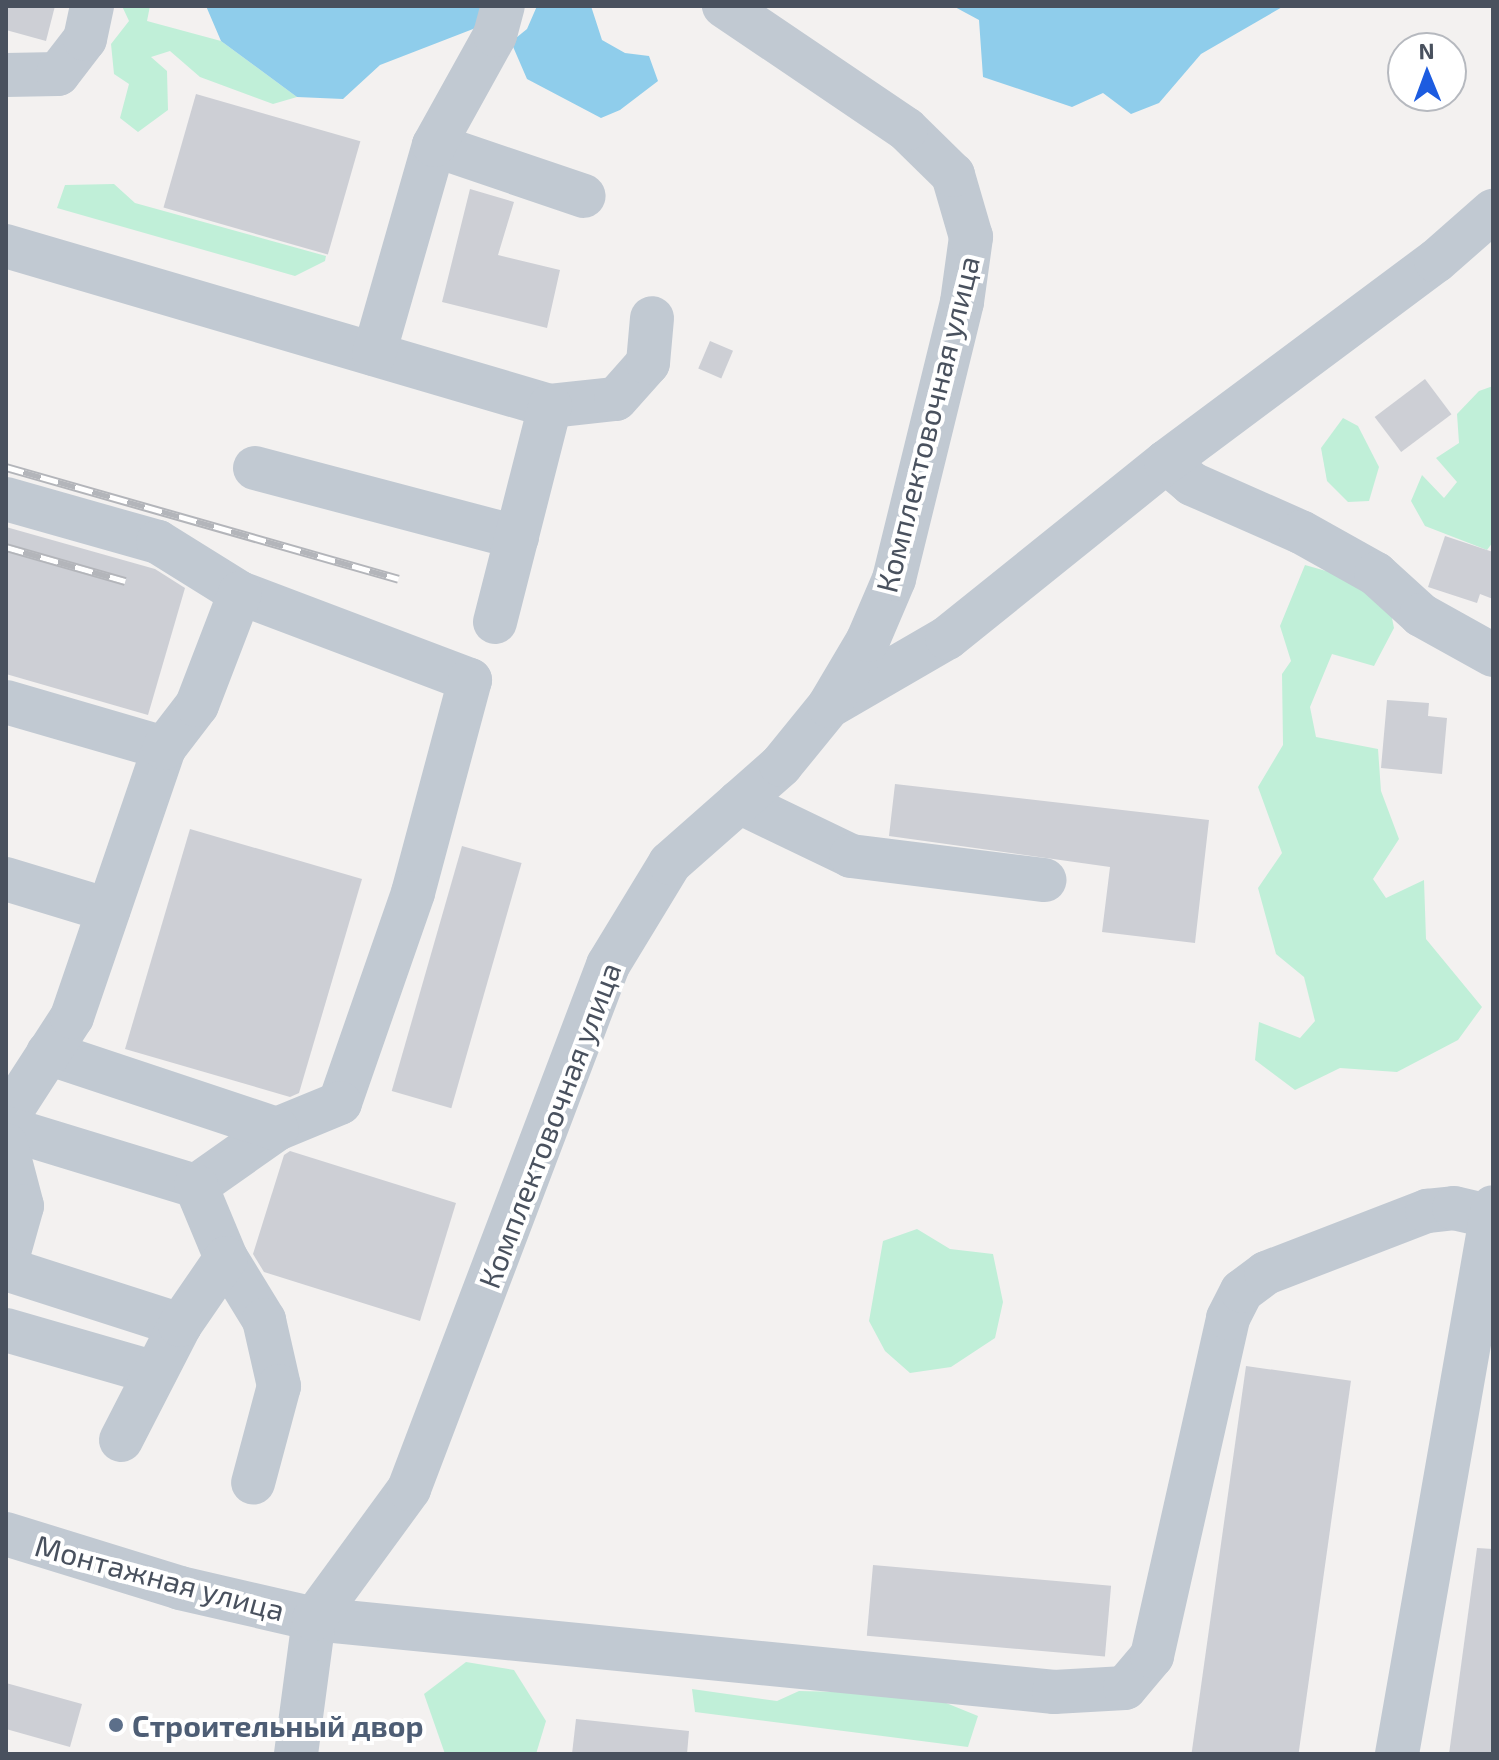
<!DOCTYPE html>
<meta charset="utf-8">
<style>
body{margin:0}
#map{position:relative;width:1499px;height:1760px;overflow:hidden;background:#f3f1f0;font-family:"Exo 2",sans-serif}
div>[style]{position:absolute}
.green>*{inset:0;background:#c0efd8}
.water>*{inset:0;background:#8fcdeb}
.building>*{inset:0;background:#cdcfd5;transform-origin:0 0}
.minor>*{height:44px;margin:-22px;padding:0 22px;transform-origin:22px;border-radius:22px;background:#c1c9d2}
.rail>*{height:9px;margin-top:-4.5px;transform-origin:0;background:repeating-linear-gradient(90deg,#fff 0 18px,#b3b5ba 0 36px);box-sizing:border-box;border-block:2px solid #b3b5ba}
.dots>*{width:22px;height:22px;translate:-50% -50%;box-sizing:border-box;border:4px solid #fff;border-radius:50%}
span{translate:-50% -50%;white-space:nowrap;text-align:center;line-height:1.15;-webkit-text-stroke:8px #fff;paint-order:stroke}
.street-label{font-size:30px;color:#49515e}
.service-label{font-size:30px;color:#4e5e75;font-weight:700}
.left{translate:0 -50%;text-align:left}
.frame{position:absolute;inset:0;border:8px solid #49515e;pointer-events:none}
.north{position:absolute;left:1387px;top:32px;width:80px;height:80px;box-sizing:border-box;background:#fff;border:2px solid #b6b9bf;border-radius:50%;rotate:359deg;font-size:22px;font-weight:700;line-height:32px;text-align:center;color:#49515e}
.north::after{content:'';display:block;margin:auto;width:28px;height:36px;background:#1d5ce0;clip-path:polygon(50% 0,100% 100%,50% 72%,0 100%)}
</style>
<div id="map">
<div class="green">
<div style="clip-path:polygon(122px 6px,150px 6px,147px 21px,221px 41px,297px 97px,273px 104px,200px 77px,170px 51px,151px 57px,167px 71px,168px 110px,138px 132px,120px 118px,129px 84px,114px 74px,111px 44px,129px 21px)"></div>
<div style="clip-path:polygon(114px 184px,135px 203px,326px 256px,325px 261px,295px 276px,57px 208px,65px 185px)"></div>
<div style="clip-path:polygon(1493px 386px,1493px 542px,1487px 550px,1425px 526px,1411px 501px,1422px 475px,1444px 498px,1457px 482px,1436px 458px,1459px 443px,1457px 414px,1479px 391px)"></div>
<div style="clip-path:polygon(1343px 418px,1358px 426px,1379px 467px,1369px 501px,1348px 502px,1327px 481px,1321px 448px)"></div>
<div style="clip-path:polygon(1305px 565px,1386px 588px,1394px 628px,1374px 666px,1332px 654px,1310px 707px,1316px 737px,1378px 749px,1381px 791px,1399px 839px,1373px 879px,1386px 898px,1424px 880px,1426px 939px,1482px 1007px,1458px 1040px,1397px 1072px,1340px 1068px,1295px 1090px,1255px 1060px,1259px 1022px,1300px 1038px,1315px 1021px,1304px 977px,1276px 954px,1258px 888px,1282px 853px,1258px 787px,1283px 745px,1282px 674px,1291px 661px,1280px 626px)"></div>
<div style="clip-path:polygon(917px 1229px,950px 1249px,993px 1254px,1003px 1302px,995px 1338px,951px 1367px,910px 1373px,885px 1351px,869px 1321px,883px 1241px)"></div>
<div style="clip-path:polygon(466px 1662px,514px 1670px,546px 1721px,536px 1754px,445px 1754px,424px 1694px)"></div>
<div style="clip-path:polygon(692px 1689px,777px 1701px,799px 1691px,924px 1694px,978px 1716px,968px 1747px,695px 1712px)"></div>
</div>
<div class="water">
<div style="clip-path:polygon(206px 6px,489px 6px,486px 24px,380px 65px,343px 99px,297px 97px,221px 41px)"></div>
<div style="clip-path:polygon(537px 6px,591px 6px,602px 40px,625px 53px,649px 56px,658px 81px,620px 110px,601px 118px,527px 79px,511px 42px,527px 29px)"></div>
<div style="clip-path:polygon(953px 6px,1284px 6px,1201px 54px,1159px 103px,1131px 114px,1103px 93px,1072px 107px,983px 77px,979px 20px)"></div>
</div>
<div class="building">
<div style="clip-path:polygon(6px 6px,55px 6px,46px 41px,6px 30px)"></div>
<div style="left:196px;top:94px;width:171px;height:118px;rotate:16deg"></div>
<div style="clip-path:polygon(470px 189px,514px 202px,498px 255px,560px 270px,547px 328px,442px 302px)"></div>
<div style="left:710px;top:341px;width:25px;height:30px;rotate:23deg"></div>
<div style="left:1425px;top:379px;width:44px;height:63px;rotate:53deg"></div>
<div style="clip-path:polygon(6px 527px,155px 569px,185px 588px,148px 715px,6px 674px)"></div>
<div style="clip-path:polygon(1445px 536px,1493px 552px,1493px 599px,1480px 594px,1477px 603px,1428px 587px)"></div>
<div style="clip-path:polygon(1387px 700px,1429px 703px,1428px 716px,1447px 718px,1442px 774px,1381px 768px)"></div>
<div style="clip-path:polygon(895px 784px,1209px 820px,1195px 943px,1102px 932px,1110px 867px,889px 836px)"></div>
<div style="clip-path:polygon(190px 829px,362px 879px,299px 1093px,290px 1097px,125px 1049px)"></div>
<div style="left:462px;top:846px;width:62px;height:255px;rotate:16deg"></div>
<div style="clip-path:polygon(290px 1151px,456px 1203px,420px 1321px,264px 1272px,253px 1254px,284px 1155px)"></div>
<div style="left:1246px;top:1366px;width:106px;height:391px;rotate:8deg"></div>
<div style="clip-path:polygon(1477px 1548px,1493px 1549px,1493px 1754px,1449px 1754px)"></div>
<div style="left:873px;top:1565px;width:239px;height:71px;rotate:5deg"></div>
<div style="clip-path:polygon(6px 1683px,82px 1704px,70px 1747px,6px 1729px)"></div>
<div style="clip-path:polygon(576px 1719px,689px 1731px,687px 1754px,572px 1754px)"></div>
</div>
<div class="minor">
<div style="left:6px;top:75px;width:52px;rotate:-1.1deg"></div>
<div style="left:58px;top:74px;width:44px;rotate:-52.4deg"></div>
<div style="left:85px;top:39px;width:34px;rotate:-78deg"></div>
<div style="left:434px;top:145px;width:158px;rotate:18.8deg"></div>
<div style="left:6px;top:246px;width:567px;rotate:16.39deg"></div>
<div style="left:550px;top:406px;width:66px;rotate:-6.1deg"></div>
<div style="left:616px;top:399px;width:48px;rotate:-48.4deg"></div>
<div style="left:648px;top:363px;width:45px;rotate:-84.9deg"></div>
<div style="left:374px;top:354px;width:217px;rotate:-74deg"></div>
<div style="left:434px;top:145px;width:126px;rotate:-61deg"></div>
<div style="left:495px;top:35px;width:30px;rotate:-75deg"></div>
<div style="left:1166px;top:462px;width:34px;rotate:40deg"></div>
<div style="left:1192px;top:484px;width:119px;rotate:23.8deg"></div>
<div style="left:1301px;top:532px;width:86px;rotate:29.2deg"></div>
<div style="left:1376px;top:574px;width:61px;rotate:42.3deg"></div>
<div style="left:1421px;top:615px;width:82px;rotate:29.1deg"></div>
<div style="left:255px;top:468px;width:271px;rotate:14.8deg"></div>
<div style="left:6px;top:499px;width:158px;rotate:15.8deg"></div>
<div style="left:158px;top:542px;width:97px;rotate:31.9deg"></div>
<div style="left:240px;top:593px;width:246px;rotate:20.7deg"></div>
<div style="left:470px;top:680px;width:220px;rotate:105deg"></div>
<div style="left:413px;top:893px;width:222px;rotate:109.2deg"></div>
<div style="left:340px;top:1103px;width:68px;rotate:157.6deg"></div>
<div style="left:277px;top:1129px;width:99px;rotate:144.9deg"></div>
<div style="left:495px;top:622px;width:223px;rotate:-75.7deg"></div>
<div style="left:6px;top:702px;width:165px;rotate:16.2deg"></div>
<div style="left:833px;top:704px;width:132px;rotate:-30.1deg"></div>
<div style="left:947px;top:638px;width:281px;rotate:-38.8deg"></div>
<div style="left:1166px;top:462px;width:337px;rotate:-36.7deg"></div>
<div style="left:1436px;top:261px;width:76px;rotate:-41.3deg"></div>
<div style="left:739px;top:802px;width:124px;rotate:25.7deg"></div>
<div style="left:851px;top:856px;width:195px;rotate:7.1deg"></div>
<div style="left:6px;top:879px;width:107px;rotate:16.9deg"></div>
<div style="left:48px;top:1053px;width:241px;rotate:18.4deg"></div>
<div style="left:6px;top:1119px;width:121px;rotate:-57.1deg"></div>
<div style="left:72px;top:1017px;width:284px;rotate:-71.1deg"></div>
<div style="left:164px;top:748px;width:54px;rotate:-52.5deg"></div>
<div style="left:197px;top:705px;width:120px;rotate:-69deg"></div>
<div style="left:6px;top:1128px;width:199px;rotate:17deg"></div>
<div style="left:196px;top:1186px;width:78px;rotate:67.4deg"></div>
<div style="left:226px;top:1258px;width:73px;rotate:58.5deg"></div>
<div style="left:264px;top:1320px;width:68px;rotate:77.2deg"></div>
<div style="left:279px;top:1386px;width:100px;rotate:105deg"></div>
<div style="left:6px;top:1145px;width:63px;rotate:75.3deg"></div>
<div style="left:22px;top:1206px;width:59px;rotate:105.7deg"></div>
<div style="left:6px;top:1269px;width:183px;rotate:17.8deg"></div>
<div style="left:6px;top:1330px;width:155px;rotate:16.1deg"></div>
<div style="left:121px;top:1440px;width:129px;rotate:-62.8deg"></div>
<div style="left:180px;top:1325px;width:81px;rotate:-55.5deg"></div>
<div style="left:6px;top:1534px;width:182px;rotate:17.2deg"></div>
<div style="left:180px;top:1588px;width:138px;rotate:13deg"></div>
<div style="left:314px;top:1619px;width:744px;rotate:5.63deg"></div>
<div style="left:1054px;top:1692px;width:71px;rotate:-3.2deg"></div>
<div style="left:1125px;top:1688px;width:42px;rotate:-49.8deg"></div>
<div style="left:1152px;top:1656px;width:346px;rotate:-77.3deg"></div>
<div style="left:1228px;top:1318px;width:30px;rotate:-63deg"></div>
<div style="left:1242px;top:1291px;width:30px;rotate:-37deg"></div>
<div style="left:1266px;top:1273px;width:173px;rotate:-21.1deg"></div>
<div style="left:1427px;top:1211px;width:27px;rotate:-6deg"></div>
<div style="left:1454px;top:1208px;width:37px;rotate:13deg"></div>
<div style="left:296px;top:1754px;width:136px;rotate:-82.4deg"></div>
<div style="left:314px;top:1619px;width:161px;rotate:-53.8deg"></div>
<div style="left:409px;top:1489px;width:561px;rotate:-69.2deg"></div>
<div style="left:608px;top:965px;width:119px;rotate:-58.7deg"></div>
<div style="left:670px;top:863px;width:148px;rotate:-41.4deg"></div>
<div style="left:781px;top:765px;width:76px;rotate:-50.9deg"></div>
<div style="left:829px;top:706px;width:77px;rotate:-59.4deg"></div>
<div style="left:868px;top:640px;width:66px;rotate:-66.9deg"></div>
<div style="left:894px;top:579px;width:285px;rotate:-76.2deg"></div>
<div style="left:962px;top:302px;width:66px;rotate:-82.1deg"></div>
<div style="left:971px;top:237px;width:65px;rotate:-106.2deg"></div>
<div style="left:953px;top:175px;width:66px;rotate:-135.6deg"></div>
<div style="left:906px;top:129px;width:220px;rotate:-145.9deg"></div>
<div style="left:1397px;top:1754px;width:555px;rotate:-80.05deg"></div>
</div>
<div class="rail">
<div style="left:6px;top:467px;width:408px;rotate:15.9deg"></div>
<div style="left:6px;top:547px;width:124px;rotate:15.9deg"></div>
</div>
<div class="dots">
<div style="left:116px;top:1725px;background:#5c6f8a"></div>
</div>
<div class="street-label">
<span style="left:927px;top:424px;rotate:-76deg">Комплектовочная улица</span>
<span style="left:549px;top:1125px;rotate:-69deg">Комплектовочная улица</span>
<span style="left:160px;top:1577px;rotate:15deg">Монтажная улица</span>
</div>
<div class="service-label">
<span class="left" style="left:132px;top:1725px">Строительный двор</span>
</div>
<div class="frame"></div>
<div class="north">N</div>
</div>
